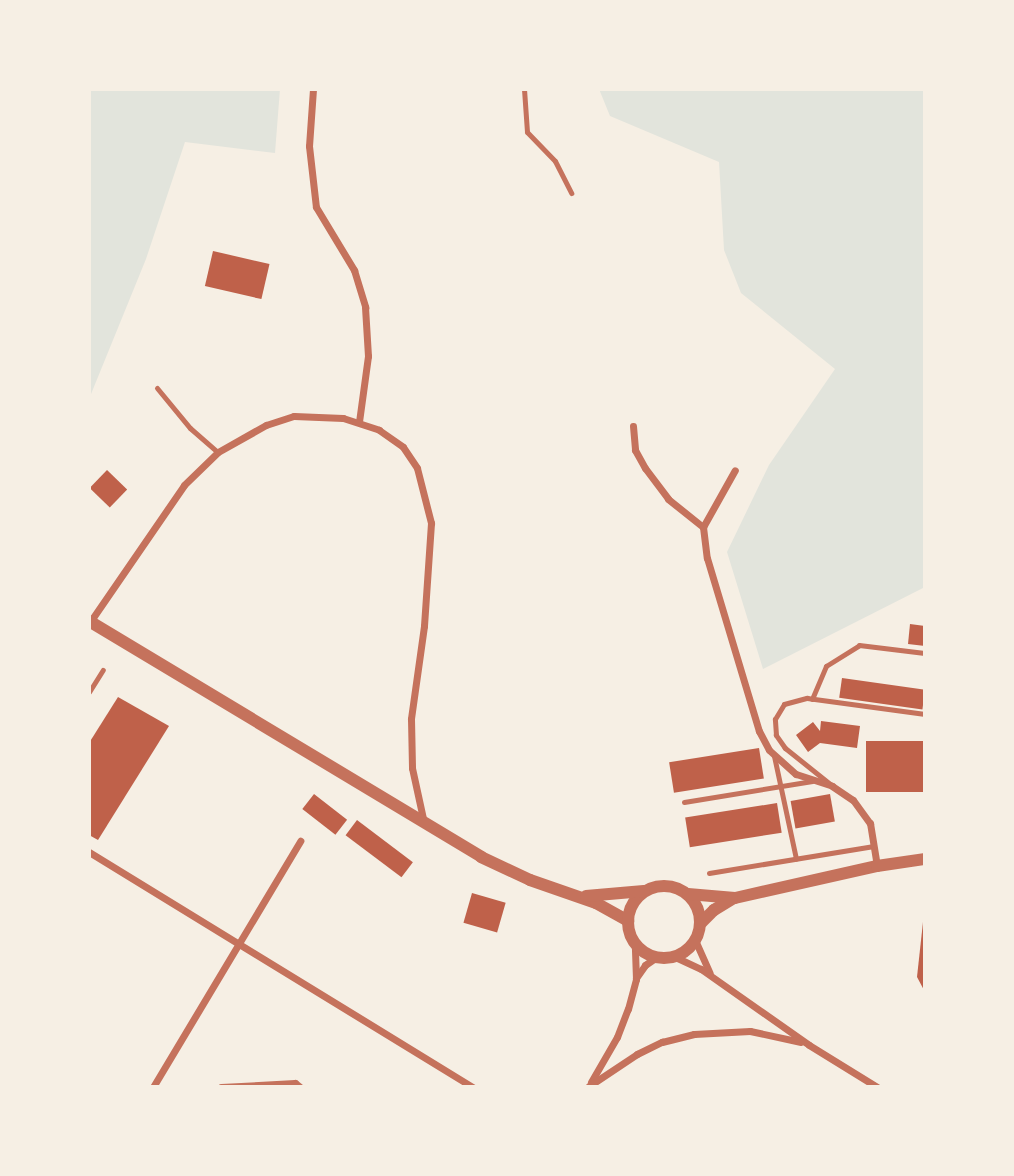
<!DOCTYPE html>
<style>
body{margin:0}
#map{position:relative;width:1014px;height:1176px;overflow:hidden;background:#f6efe4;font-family:"Titillium Web",sans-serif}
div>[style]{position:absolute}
.green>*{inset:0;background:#e2e4dc}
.building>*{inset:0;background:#bf614a;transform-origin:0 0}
.service>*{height:5px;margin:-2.5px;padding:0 2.5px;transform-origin:2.5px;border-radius:2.5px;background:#c5725c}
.minor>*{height:7px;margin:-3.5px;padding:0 3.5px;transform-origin:3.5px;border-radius:3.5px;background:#c5725c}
.tertiary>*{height:12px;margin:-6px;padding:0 6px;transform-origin:6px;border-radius:6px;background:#c5725c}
.tertiary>.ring{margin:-6px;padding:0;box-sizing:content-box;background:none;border:12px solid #c5725c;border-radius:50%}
span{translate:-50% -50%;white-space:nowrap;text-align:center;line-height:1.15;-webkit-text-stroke:5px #f6efe4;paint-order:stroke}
.frame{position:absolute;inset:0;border:91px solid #f6efe4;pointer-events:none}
</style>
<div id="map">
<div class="green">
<div style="clip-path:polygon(89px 89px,280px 89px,275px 153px,185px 142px,146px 259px,89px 399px)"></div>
<div style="clip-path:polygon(599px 89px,925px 89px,925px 587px,763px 669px,727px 552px,769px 465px,835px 369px,741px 293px,724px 250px,719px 162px,610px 116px)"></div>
</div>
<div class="building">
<div style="left:213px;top:251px;width:58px;height:36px;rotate:13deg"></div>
<div style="left:107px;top:470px;width:28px;height:25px;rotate:44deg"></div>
<div style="clip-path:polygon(910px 624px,925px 626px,925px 646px,908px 644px)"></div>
<div style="left:842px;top:678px;width:84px;height:20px;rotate:8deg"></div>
<div style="clip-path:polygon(118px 697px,169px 726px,98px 840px,89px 835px,89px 743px)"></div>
<div style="clip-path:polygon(821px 721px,860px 726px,857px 748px,820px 743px,808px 752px,796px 735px,813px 722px,820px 731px)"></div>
<div style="left:925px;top:741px;width:51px;height:59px;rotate:90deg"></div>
<div style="left:759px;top:748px;width:31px;height:91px;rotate:81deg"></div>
<div style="left:314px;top:794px;width:42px;height:19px;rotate:38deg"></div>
<div style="left:830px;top:794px;width:28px;height:40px;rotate:80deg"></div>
<div style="left:777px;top:803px;width:30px;height:93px;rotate:81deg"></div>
<div style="left:357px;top:820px;width:70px;height:19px;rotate:37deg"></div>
<div style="left:472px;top:893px;width:35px;height:31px;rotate:16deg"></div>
<div style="clip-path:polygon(923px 922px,925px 922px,925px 992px,917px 977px)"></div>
</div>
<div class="service">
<div style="left:524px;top:89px;width:43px;rotate:86deg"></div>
<div style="left:527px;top:132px;width:40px;rotate:46deg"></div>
<div style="left:555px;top:161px;width:36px;rotate:63deg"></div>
<div style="left:157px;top:388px;width:52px;rotate:50.5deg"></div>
<div style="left:190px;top:428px;width:37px;rotate:41deg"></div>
<div style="left:89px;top:692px;width:26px;rotate:-58deg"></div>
<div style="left:812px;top:699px;width:36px;rotate:-67deg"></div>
<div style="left:826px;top:666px;width:39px;rotate:-32deg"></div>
<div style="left:859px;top:645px;width:66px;rotate:6.9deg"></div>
<div style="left:774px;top:756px;width:105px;rotate:77.9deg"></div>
<div style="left:830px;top:784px;width:58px;rotate:-141.3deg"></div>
<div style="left:785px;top:748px;width:16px;rotate:-125deg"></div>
<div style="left:776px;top:735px;width:16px;rotate:-94deg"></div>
<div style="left:775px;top:719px;width:17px;rotate:-59deg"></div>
<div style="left:784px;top:704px;width:24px;rotate:-15deg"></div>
<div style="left:807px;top:698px;width:119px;rotate:7.7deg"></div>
<div style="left:684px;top:802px;width:130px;rotate:-9.3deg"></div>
<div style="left:709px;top:873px;width:167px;rotate:-9.3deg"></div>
</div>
<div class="minor">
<div style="left:313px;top:89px;width:57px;rotate:94deg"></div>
<div style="left:309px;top:146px;width:61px;rotate:83.5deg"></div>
<div style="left:316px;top:207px;width:74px;rotate:58.9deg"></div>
<div style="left:354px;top:270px;width:39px;rotate:73deg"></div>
<div style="left:365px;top:307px;width:49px;rotate:86.5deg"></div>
<div style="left:368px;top:356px;width:67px;rotate:97.8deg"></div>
<div style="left:633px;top:426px;width:24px;rotate:85deg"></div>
<div style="left:635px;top:450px;width:21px;rotate:61deg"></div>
<div style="left:645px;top:468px;width:39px;rotate:53deg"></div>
<div style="left:668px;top:499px;width:45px;rotate:38.7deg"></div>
<div style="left:703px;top:527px;width:31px;rotate:83deg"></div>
<div style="left:707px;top:558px;width:181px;rotate:73.3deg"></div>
<div style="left:759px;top:731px;width:21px;rotate:62deg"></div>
<div style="left:769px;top:750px;width:36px;rotate:42deg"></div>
<div style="left:796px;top:774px;width:38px;rotate:18deg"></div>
<div style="left:832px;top:786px;width:25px;rotate:34deg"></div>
<div style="left:853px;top:800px;width:29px;rotate:54deg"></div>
<div style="left:870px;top:823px;width:44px;rotate:80.8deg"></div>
<div style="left:703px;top:527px;width:65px;rotate:-60.7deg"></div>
<div style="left:90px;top:622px;width:166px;rotate:-55.5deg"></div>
<div style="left:184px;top:485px;width:47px;rotate:-44.1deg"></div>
<div style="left:218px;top:452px;width:55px;rotate:-29.4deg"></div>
<div style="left:266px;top:425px;width:29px;rotate:-18deg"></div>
<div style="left:294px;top:416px;width:49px;rotate:2.3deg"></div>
<div style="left:343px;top:418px;width:38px;rotate:18deg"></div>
<div style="left:379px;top:430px;width:29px;rotate:35deg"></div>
<div style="left:403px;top:447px;width:25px;rotate:56deg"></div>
<div style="left:417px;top:468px;width:57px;rotate:75.7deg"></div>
<div style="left:431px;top:523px;width:103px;rotate:93.9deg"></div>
<div style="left:424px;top:626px;width:94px;rotate:98deg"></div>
<div style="left:411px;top:719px;width:49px;rotate:88.8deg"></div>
<div style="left:412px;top:768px;width:56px;rotate:77.7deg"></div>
<div style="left:89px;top:852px;width:450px;rotate:31.5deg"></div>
<div style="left:695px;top:940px;width:36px;rotate:66deg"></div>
<div style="left:673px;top:956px;width:31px;rotate:25deg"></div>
<div style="left:701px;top:969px;width:132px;rotate:35.1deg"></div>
<div style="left:809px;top:1045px;width:80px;rotate:31.7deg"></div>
<div style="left:636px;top:978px;width:16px;rotate:-55deg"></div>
<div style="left:645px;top:965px;width:14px;rotate:-34deg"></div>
<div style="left:591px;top:1082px;width:52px;rotate:-60deg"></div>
<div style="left:617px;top:1037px;width:30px;rotate:-69deg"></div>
<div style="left:628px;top:1009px;width:31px;rotate:-75deg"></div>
<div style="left:636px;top:979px;width:36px;rotate:-92deg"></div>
<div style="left:589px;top:1086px;width:58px;rotate:-33.7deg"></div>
<div style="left:637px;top:1054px;width:28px;rotate:-26deg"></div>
<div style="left:662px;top:1042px;width:33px;rotate:-14deg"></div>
<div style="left:694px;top:1034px;width:56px;rotate:-3.1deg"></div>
<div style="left:750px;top:1031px;width:52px;rotate:12.2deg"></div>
<div style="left:153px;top:1087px;width:287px;rotate:-59.1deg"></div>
<div style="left:221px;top:1087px;width:74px;rotate:-3.1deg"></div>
<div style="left:295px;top:1083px;width:6px;rotate:39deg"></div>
</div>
<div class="tertiary">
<div style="left:89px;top:621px;width:458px;rotate:31deg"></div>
<div style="left:481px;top:857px;width:54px;rotate:25.1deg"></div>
<div style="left:530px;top:880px;width:70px;rotate:19.2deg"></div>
<div style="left:596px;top:903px;width:37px;rotate:29deg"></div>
<div class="ring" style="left:628px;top:886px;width:60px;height:60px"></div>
<div style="left:688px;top:894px;width:47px;rotate:4.9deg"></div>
<div style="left:735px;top:898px;width:146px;rotate:-12.7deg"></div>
<div style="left:877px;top:866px;width:49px;rotate:-8.3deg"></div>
<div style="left:586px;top:896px;width:58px;rotate:-4.9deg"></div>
<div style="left:700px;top:924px;width:20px;rotate:-45deg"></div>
<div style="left:714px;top:910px;width:21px;rotate:-31deg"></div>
</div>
<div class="frame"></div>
</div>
